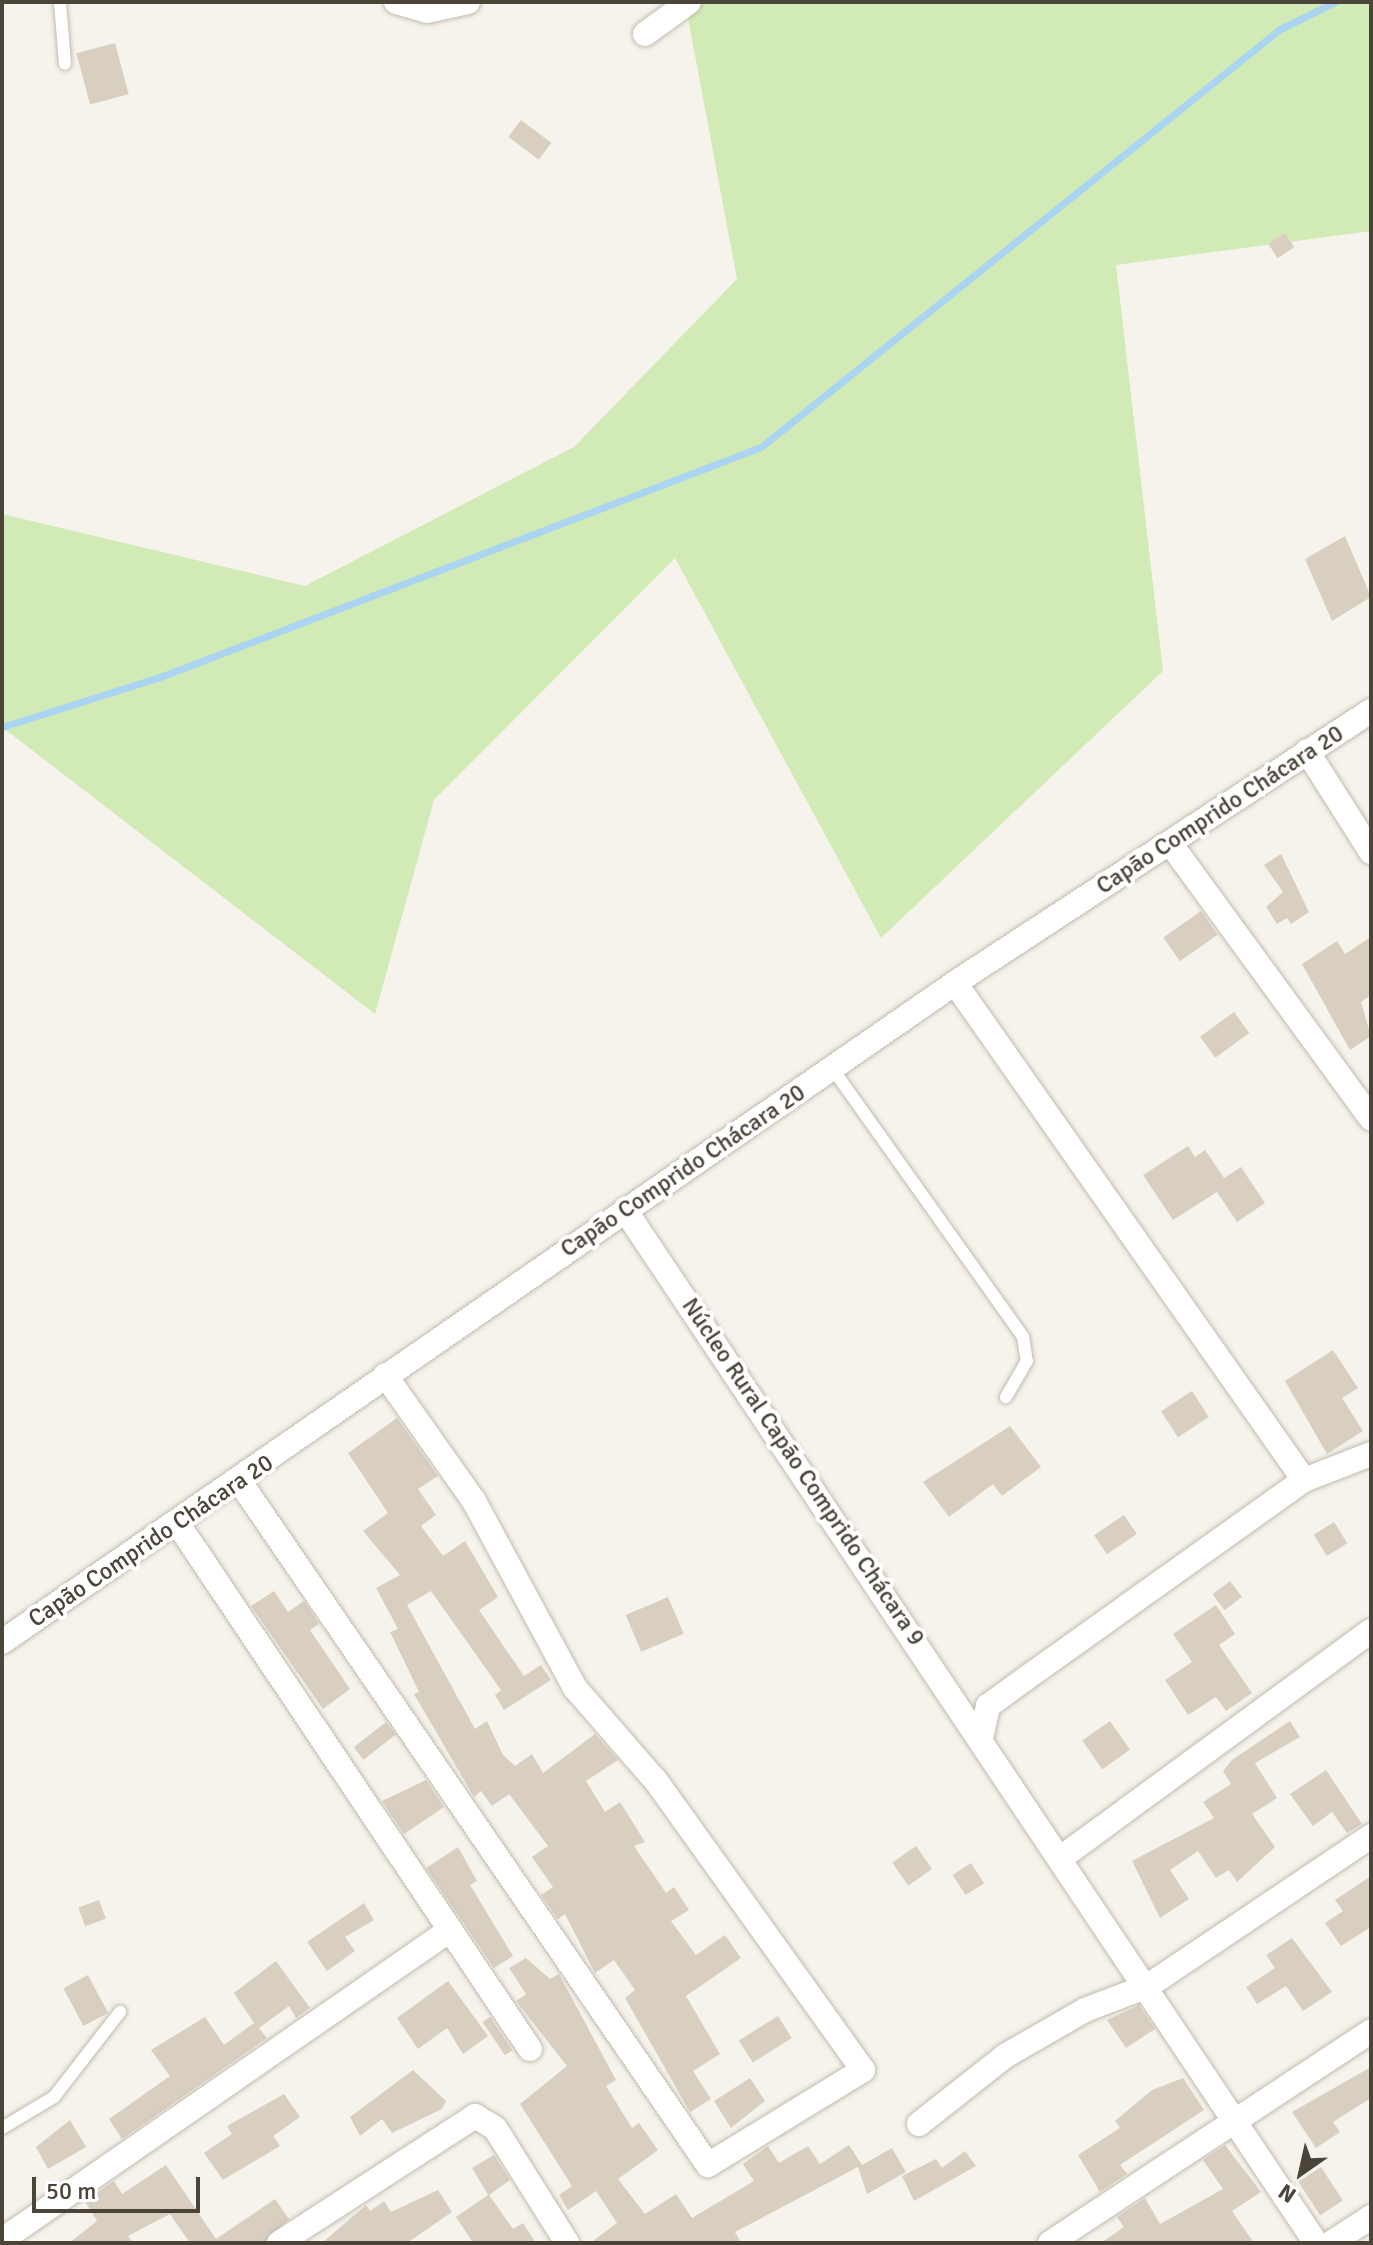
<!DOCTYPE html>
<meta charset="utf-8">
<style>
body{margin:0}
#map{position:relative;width:1373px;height:2245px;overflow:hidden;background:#f6f3ec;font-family:Signika,sans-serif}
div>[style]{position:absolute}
.green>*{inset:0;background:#d2eab5}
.stream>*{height:7px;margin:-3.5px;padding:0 3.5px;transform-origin:3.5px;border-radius:3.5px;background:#a9d4f2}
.building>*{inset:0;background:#d8cfc1;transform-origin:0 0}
.roads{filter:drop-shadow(0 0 2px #c2bbae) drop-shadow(0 0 2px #c2bbae)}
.service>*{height:12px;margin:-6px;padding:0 6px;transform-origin:6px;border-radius:6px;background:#fff}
.minor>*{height:24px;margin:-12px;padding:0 12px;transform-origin:12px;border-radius:12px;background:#fff}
span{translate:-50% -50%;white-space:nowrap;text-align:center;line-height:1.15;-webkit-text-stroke:8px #fff;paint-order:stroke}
.street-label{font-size:24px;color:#4b4439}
.frame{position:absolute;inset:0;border:4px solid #4b4439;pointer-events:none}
.north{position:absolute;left:1261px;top:2133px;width:80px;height:80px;-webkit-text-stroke:6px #fff;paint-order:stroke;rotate:214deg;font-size:22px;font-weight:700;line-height:32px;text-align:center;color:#4b4439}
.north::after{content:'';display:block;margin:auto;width:28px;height:36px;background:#4b4439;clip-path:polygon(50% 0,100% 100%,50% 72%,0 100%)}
.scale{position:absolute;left:32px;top:2177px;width:168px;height:36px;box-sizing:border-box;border:4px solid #4b4439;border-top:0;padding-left:10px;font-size:24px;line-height:28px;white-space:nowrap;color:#4b4439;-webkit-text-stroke:6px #fff;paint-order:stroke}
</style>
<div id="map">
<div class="green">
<div style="clip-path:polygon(685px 2px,1371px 2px,1371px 231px,1116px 265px,1163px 671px,881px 938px,675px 558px,434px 800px,375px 1014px,2px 727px,2px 514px,305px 586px,574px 447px,737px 279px)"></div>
</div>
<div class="stream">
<div style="left:2px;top:727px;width:166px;rotate:-17.6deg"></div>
<div style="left:160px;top:677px;width:644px;rotate:-20.94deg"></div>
<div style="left:761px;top:447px;width:666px;rotate:-38.85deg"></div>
<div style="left:1280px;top:29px;width:61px;rotate:-26.1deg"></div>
</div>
<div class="building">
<div style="left:115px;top:43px;width:53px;height:40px;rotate:75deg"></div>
<div style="left:521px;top:120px;width:38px;height:21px;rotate:37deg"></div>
<div style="left:1285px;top:233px;width:17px;height:20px;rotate:57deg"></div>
<div style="clip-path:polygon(1345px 536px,1371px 597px,1332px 621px,1305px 559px)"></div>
<div style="clip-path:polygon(1281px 854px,1309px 912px,1291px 924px,1287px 918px,1277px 924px,1266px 907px,1283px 892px,1264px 865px)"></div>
<div style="left:1201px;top:911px;width:29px;height:46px;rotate:55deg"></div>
<div style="clip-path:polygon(1371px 937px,1371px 995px,1361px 1002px,1371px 1036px,1350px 1050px,1302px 964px,1337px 941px,1345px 954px)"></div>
<div style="left:1234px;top:1012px;width:26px;height:42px;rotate:54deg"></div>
<div style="clip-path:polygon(1188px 1146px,1195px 1157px,1205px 1150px,1224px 1178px,1241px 1167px,1265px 1203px,1237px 1222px,1217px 1192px,1173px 1220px,1143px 1175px)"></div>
<div style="clip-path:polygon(1333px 1350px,1358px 1388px,1342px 1398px,1363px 1431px,1327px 1454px,1285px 1381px)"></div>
<div style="left:1192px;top:1391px;width:31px;height:37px;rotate:57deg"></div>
<div style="clip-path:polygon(397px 1418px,438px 1476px,418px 1489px,436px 1515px,421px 1526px,443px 1556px,465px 1541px,498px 1597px,479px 1610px,524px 1676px,541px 1665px,551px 1680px,504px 1710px,495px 1695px,501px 1690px,431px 1591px,407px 1605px,475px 1729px,487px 1721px,503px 1755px,515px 1766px,532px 1754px,543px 1773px,595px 1734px,618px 1760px,586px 1781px,605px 1812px,620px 1802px,645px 1842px,634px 1846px,666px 1893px,674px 1887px,689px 1910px,671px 1921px,696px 1955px,725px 1935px,741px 1958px,686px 1996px,720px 2054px,693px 2071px,711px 2099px,690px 2112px,625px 1998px,635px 1990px,614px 1960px,595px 1973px,565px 1914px,558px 1919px,541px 1895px,553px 1887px,532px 1857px,548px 1846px,509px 1794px,492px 1806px,481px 1791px,474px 1797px,414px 1694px,419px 1692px,390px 1632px,398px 1629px,376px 1588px,400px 1575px,363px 1531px,388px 1513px,348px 1453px)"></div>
<div style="clip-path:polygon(1010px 1426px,1041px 1467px,1002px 1496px,993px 1484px,949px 1517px,923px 1482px)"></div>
<div style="left:1124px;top:1515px;width:23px;height:36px;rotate:56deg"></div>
<div style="left:1334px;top:1522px;width:25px;height:24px;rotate:58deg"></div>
<div style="left:1230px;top:1581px;width:20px;height:22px;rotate:53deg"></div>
<div style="clip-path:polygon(274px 1591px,288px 1612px,304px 1601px,319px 1624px,310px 1630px,350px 1689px,323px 1709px,251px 1606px)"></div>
<div style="left:668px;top:1597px;width:40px;height:46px;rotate:67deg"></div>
<div style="clip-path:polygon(1216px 1605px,1235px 1634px,1219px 1645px,1252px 1693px,1226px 1711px,1216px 1697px,1188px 1715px,1165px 1680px,1192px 1662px,1173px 1634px)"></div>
<div style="left:1110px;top:1721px;width:35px;height:34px;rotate:55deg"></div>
<div style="clip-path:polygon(1290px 1721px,1300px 1737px,1255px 1763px,1277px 1798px,1252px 1814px,1275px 1847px,1237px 1882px,1229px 1870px,1216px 1878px,1198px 1851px,1170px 1870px,1189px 1899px,1160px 1918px,1132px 1861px,1214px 1818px,1203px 1802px,1231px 1784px,1223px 1771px,1232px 1760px)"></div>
<div style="left:386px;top:1722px;width:16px;height:41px;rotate:52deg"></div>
<div style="clip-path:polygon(1326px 1770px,1362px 1824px,1347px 1833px,1332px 1812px,1313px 1826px,1290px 1794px)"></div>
<div style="clip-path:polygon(426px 1780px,444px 1807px,404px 1834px,382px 1801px)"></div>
<div style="left:916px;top:1846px;width:28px;height:29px;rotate:55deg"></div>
<div style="clip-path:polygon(458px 1847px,477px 1881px,470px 1885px,513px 1956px,494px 1968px,426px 1868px)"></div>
<div style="left:971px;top:1863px;width:24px;height:22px;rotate:57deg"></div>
<div style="clip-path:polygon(1371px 1876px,1371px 1927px,1341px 1946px,1325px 1923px,1343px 1911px,1335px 1900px)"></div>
<div style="left:99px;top:1900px;width:20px;height:22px;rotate:70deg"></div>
<div style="clip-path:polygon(364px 1903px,374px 1920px,345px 1937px,355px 1951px,327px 1971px,307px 1942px)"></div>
<div style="clip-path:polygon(1292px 1938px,1332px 1992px,1303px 2011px,1286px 1986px,1257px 2004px,1246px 1987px,1275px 1968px,1266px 1955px)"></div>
<div style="clip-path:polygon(526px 1958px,550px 1979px,559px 1974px,616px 2080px,606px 2086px,632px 2128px,639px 2123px,658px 2150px,618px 2179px,645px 2214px,676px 2194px,692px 2218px,754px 2181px,743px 2164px,768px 2146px,779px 2163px,808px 2146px,820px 2164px,849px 2145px,862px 2165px,892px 2148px,906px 2172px,867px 2194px,858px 2167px,735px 2232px,741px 2243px,590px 2243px,617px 2223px,596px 2191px,568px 2210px,559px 2195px,572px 2186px,520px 2104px,567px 2066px,516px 2001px,526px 1994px,509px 1968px)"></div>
<div style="clip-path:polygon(276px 1961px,310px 2008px,296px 2018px,289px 2006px,259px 2028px,267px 2038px,122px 2139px,109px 2119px,170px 2076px,151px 2050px,205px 2017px,224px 2045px,254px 2023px,234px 1993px)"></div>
<div style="left:88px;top:1975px;width:43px;height:28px;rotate:62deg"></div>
<div style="clip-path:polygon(448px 1981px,488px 2036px,463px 2054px,447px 2028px,418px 2049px,397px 2018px)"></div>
<div style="clip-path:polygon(1139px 2005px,1155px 2029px,1126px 2048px,1107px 2020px)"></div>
<div style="left:778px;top:2016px;width:26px;height:46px;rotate:58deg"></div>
<div style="left:490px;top:2017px;width:40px;height:9px;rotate:56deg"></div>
<div style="clip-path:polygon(1371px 2067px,1371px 2098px,1333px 2122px,1340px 2132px,1316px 2148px,1292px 2112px)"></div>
<div style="clip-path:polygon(413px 2070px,446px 2101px,442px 2109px,392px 2133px,382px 2119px,360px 2136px,350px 2117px)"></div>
<div style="clip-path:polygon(750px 2078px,765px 2101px,731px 2128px,714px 2101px)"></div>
<div style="clip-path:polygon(1183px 2078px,1204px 2110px,1120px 2165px,1127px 2174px,1100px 2192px,1078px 2155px,1120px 2128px,1115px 2121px,1152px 2090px)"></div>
<div style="clip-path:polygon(284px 2094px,300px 2117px,273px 2136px,280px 2146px,223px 2180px,204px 2153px,232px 2134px,227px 2126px)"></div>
<div style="clip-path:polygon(70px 2120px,86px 2147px,48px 2169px,36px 2147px)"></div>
<div style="clip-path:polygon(1225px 2145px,1261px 2192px,1232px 2211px,1254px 2243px,1101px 2243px,1124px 2227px,1117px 2217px,1145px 2198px,1160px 2224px,1223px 2189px,1203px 2160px)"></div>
<div style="clip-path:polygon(965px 2151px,976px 2166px,914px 2201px,902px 2176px,936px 2159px,942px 2168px)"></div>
<div style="clip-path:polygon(494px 2155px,510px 2180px,489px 2195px,513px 2229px,523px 2223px,536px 2243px,473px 2243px,456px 2217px,488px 2195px,472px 2168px)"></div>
<div style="clip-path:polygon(166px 2165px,216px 2239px,275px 2199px,289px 2219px,264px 2243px,190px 2243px,170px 2214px,128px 2236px,133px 2243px,69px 2243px,97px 2221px,85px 2201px,114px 2181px,122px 2194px)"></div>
<div style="left:1321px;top:2167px;width:40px;height:27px;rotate:57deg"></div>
<div style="clip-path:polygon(438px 2190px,452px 2212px,407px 2243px,322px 2243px,366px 2205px,370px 2211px,384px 2201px,391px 2212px)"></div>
</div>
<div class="roads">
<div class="service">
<div style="left:60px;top:2px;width:62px;rotate:85.4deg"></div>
<div style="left:832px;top:1068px;width:330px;rotate:54.6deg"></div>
<div style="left:1023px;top:1337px;width:24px;rotate:81deg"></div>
<div style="left:1027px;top:1361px;width:42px;rotate:120.3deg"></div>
<div style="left:2px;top:2128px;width:61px;rotate:-30.8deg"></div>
<div style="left:54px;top:2097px;width:108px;rotate:-52.2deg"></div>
</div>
<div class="minor">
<div style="left:396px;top:2px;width:32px;rotate:16deg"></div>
<div style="left:427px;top:11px;width:42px;rotate:-12.4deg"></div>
<div style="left:645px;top:34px;width:54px;rotate:-36deg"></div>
<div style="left:1307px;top:751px;width:120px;rotate:57.6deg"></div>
<div style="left:1170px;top:843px;width:341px;rotate:53.9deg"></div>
<div style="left:955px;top:983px;width:607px;rotate:54.92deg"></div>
<div style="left:625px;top:1210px;width:1243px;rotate:56.22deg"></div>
<div style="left:240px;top:1482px;width:828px;rotate:55.58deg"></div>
<div style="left:708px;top:2165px;width:182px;rotate:-31.5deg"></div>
<div style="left:863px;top:2070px;width:357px;rotate:-125.6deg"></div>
<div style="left:655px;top:1780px;width:122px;rotate:-131deg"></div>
<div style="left:575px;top:1688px;width:213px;rotate:-118.4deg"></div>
<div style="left:474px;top:1501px;width:154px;rotate:-125.2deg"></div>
<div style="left:178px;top:1524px;width:632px;rotate:56.16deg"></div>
<div style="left:2px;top:1642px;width:1159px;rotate:-34.66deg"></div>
<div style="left:955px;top:983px;width:497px;rotate:-33.2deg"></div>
<div style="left:982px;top:1734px;width:29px;rotate:-78deg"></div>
<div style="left:988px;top:1706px;width:46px;rotate:-36.1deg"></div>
<div style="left:1025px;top:1679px;width:343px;rotate:-35.5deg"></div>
<div style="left:1304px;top:1480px;width:72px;rotate:-21.2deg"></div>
<div style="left:1062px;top:1857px;width:383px;rotate:-36.2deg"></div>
<div style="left:919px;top:2124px;width:110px;rotate:-38.3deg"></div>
<div style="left:1005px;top:2056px;width:92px;rotate:-29.9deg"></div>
<div style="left:1085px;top:2010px;width:67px;rotate:-20.9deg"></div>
<div style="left:1148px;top:1986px;width:269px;rotate:-33.9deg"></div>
<div style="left:2px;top:2240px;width:545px;rotate:-34.68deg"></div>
<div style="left:279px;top:2243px;width:234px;rotate:-32.9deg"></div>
<div style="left:475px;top:2116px;width:23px;rotate:31deg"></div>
<div style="left:495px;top:2128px;width:136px;rotate:57.9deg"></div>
<div style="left:1050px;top:2243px;width:385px;rotate:-33.4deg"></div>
<div style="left:1331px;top:2243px;width:48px;rotate:-33deg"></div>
</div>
</div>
<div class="street-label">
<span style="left:1220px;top:810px;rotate:-33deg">Capão Comprido Chácara 20</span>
<span style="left:683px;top:1171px;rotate:-34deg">Capão Comprido Chácara 20</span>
<span style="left:803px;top:1472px;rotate:56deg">Núcleo Rural Capão Comprido Chácara 9</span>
<span style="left:151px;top:1541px;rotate:-34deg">Capão Comprido Chácara 20</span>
</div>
<div class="frame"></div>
<div class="north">N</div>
<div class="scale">50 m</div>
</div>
